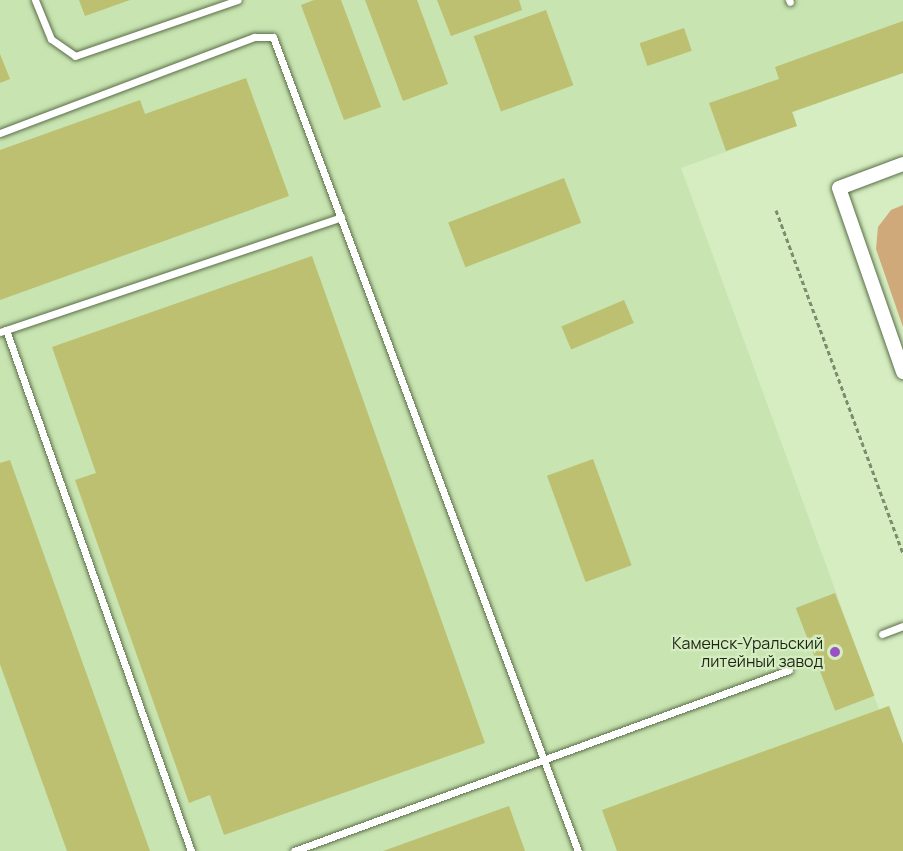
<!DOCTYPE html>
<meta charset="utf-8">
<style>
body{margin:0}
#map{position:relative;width:903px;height:851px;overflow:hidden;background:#d5edc1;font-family:Manrope,sans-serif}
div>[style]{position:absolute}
.built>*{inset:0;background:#c8e4b1}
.green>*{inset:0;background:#d0a97a}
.building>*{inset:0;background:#bcc070;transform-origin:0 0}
.path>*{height:3px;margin-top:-1.5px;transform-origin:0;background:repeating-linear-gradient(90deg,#7c8d6e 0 4.5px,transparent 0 7.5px)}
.roads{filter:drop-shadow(0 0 2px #5a6e47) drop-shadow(0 0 2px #5a6e47)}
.lane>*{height:7px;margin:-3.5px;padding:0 3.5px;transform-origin:3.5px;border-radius:3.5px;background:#fff}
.street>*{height:14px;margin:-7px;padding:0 7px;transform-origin:7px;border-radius:7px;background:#fff}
.dots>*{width:16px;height:16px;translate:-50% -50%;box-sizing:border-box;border:3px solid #d5edc1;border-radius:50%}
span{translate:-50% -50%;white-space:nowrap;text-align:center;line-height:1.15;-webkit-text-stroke:4.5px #d5edc1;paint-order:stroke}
.poi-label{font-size:16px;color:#1d2616}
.right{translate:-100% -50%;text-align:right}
</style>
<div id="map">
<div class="built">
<div style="clip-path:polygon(0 0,903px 0,903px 73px,793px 112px,797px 126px,681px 168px,879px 710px,889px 706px,903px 744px,903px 851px,0 851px)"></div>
</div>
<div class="green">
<div style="clip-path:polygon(903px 205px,903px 327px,876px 249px,878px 227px,891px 210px)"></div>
</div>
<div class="building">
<div style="clip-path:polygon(79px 0,130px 0,85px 16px)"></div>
<div style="clip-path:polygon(314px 0,341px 0,381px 107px,344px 120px,301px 5px)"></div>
<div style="clip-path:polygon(365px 0,417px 0,448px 84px,403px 101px)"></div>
<div style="clip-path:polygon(437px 0,519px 0,522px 10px,451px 36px)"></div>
<div style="left:546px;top:10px;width:80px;height:77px;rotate:70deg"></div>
<div style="clip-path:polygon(903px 21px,903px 73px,792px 112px,797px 126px,726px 151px,709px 103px,779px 79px,775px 67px)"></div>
<div style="left:684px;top:28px;width:24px;height:47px;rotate:71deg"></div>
<div style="clip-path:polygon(0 54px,10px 79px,0 83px)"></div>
<div style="clip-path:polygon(246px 78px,289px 196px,0 300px,0 150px,140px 100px,145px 114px)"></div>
<div style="left:564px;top:178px;width:48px;height:124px;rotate:69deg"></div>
<div style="clip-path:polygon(312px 256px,485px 743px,224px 835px,210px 795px,189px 803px,75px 480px,96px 473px,52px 347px)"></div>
<div style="left:624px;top:300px;width:25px;height:68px;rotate:67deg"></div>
<div style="left:593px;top:459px;width:113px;height:49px;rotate:70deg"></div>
<div style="clip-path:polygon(10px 460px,150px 851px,67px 851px,0 664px,0 463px)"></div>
<div style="left:835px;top:593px;width:110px;height:42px;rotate:69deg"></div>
<div style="clip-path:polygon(889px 706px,903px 744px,903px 851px,617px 851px,602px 810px)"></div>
<div style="clip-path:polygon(509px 806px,525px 851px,383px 851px)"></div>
</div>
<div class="path">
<div style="left:776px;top:210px;width:367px;rotate:69.7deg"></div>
</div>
<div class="roads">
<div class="lane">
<div style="left:35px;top:0;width:42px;rotate:67.7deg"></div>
<div style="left:51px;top:39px;width:29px;rotate:35deg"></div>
<div style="left:75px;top:56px;width:172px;rotate:-19deg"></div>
<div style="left:789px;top:0;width:2px;rotate:63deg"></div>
<div style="left:0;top:133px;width:272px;rotate:-20.7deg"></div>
<div style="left:254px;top:37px;width:19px"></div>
<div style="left:273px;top:37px;width:869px;rotate:69.46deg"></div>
<div style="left:6px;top:330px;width:553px;rotate:70.45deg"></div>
<div style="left:0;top:332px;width:360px;rotate:-18.6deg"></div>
<div style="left:882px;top:634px;width:22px;rotate:-21deg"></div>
<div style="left:294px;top:851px;width:527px;rotate:-20.09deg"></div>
</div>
<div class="street">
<div style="left:903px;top:164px;width:68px;rotate:159.4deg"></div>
<div style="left:839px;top:188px;width:195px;rotate:70.8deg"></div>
</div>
</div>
<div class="dots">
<div style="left:835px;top:652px;background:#9a52c5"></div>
</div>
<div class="poi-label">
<span class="right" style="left:823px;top:652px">Каменск-Уральский<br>литейный завод</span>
</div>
</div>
